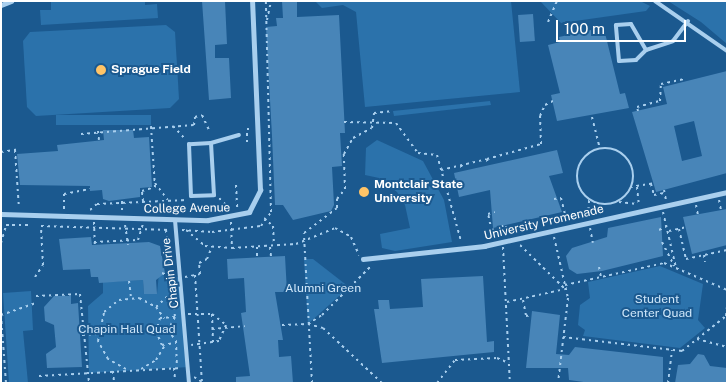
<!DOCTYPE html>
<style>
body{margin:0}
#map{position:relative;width:728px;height:384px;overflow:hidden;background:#1b598f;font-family:"Public Sans",sans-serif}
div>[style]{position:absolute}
.green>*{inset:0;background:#2b72ab;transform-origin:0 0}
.building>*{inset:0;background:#4885b8;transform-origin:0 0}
.path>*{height:2px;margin-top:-1px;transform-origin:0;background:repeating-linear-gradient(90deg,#a9cfee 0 2.5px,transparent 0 6.5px)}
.path>.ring{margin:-1px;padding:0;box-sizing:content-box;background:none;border:2px solid #a9cfee;border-radius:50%}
.service>*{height:4px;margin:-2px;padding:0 2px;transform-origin:2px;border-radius:2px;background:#a9cfee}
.pedestrian>*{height:4.5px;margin:-2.25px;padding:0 2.25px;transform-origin:2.25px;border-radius:2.25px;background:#a9cfee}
.minor>*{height:5px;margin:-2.5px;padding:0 2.5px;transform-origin:2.5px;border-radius:2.5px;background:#a9cfee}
.dots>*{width:14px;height:14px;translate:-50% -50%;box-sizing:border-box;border:2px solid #1b598f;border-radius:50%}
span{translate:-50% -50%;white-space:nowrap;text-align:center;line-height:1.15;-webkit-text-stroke:4px #1b598f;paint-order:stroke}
.poi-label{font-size:12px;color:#fff;font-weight:700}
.left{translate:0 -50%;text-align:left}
.street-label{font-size:12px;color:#fff}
.park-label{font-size:12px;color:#cfe7fa}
.frame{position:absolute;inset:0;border:2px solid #fff;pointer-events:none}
.scale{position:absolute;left:556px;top:20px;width:130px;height:22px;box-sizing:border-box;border:2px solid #fff;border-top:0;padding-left:6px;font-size:15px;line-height:18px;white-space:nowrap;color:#fff;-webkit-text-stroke:4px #1b598f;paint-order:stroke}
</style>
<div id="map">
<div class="green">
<div style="clip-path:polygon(145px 1px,145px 5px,157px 4px,158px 18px,41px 25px,40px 10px,51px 10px,51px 2px)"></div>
<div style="clip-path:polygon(315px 1px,511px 1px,520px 92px,365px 107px,356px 12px,343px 5px,322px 8px)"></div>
<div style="clip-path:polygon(540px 1px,640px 1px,650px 6px,646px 11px,561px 23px)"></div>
<div style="clip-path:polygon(668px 1px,727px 1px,727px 44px,701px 22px)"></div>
<div style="clip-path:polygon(166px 25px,175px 32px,179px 99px,170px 108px,36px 116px,27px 107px,23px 41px,30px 32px)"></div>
<div style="clip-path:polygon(490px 101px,491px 105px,394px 116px,393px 111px)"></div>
<div style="left:151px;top:115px;width:10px;height:95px;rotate:90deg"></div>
<div style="clip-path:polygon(377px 140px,423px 161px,444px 200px,452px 242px,395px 251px,382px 248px,380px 234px,410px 228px,405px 205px,397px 192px,379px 178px,365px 175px,366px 148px)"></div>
<div style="clip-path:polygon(304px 259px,313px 259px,349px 287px,308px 324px)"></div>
<div style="clip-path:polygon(660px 266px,703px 284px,698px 320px,705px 328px,680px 348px,583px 336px,585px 330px,578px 325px,580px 305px,590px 298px,588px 282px)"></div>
<div style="clip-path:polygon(159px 273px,168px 278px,182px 277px,189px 367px,89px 373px,88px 306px,103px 293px,103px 282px,143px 280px,144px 294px,157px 294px)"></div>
<div style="clip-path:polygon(31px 291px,33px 330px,23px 331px,28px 383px,9px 383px,3px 293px)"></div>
</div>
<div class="building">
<div style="clip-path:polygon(202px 1px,225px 1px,227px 44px,215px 45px,215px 58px,229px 58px,231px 98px,209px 100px)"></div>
<div style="clip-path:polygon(282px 1px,297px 1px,297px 17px,339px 15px,345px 133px,340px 133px,342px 166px,332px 167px,334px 205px,331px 211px,293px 220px,283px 205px,275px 205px,272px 136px,266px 27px,277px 26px,276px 18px,283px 18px)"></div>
<div style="left:533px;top:14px;width:27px;height:15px;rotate:86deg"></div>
<div style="clip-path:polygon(591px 30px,592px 36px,605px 33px,620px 94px,625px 93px,629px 108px,557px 121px,551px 95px,560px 93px,548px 45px,560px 42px,559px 37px)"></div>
<div style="clip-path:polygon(evenodd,727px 71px,727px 173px,656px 192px,632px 112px,667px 104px,663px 87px,727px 71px,694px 121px,702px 156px,682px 161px,674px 126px,694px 121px)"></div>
<div style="clip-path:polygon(103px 130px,133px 130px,134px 138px,149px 137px,152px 187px,140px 188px,140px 197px,109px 201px,103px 199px,102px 190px,90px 191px,90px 186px,20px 185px,17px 154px,58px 151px,57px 145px,104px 140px)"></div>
<div style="clip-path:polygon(557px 150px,563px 173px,549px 176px,562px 212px,493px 228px,490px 190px,459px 197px,454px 173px)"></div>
<div style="clip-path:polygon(727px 209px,727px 245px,692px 254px,683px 217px)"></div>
<div style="clip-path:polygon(661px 217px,663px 256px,602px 271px,577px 274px,569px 269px,566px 256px,572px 248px,607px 237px,608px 228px)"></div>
<div style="clip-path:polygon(91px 237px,92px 245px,149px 242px,160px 246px,165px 273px,156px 280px,157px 294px,144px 294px,143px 280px,99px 283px,98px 277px,91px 277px,90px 269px,63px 270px,59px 239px)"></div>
<div style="clip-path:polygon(285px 256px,287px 292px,275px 292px,283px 340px,278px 340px,279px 357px,291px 356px,293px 383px,236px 383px,236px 377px,250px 376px,241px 313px,246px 312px,244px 278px,228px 279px,227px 259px)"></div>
<div style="clip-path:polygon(483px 276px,487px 342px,494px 341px,494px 352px,382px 363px,374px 309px,379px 309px,378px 300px,389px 300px,390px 309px,423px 307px,421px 279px)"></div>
<div style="clip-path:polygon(54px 296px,71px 296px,71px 304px,78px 303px,82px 367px,47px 368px,46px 354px,56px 347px,54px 325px,45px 321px,44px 307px)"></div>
<div style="clip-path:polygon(532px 311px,560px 315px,556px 354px,569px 355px,575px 347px,663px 357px,663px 383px,591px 383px,569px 380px,568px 368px,526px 368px)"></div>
<div style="clip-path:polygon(698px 354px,704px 355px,710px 366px,727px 368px,727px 383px,675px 383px,678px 365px,690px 364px)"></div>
</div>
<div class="path">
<div style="left:267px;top:20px;width:19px;rotate:-78deg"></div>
<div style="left:548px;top:22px;width:23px;rotate:-67deg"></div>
<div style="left:638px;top:111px;width:4px;rotate:-104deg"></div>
<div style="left:637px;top:107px;width:24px;rotate:-15deg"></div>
<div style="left:660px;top:101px;width:17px;rotate:-87deg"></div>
<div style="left:661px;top:84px;width:25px;rotate:-12deg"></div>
<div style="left:592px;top:117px;width:32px;rotate:76deg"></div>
<div style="left:344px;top:122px;width:52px;rotate:1.1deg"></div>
<div style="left:396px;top:123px;width:37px;rotate:54deg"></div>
<div style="left:418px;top:153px;width:19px;rotate:6deg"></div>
<div style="left:437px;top:155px;width:89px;rotate:74.4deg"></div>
<div style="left:173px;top:126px;width:19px;rotate:47deg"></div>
<div style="left:98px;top:131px;width:9px;rotate:84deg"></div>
<div style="left:81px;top:134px;width:113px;rotate:-4.6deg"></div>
<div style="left:194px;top:125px;width:8px;rotate:-83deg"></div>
<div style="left:195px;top:117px;width:7px;rotate:-16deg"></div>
<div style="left:202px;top:115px;width:17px;rotate:65deg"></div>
<div style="left:247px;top:142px;width:13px;rotate:-90deg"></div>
<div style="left:247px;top:129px;width:4px"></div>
<div class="ring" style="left:577px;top:148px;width:54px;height:54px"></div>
<div style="left:15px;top:150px;width:58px;rotate:86.1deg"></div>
<div style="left:1px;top:152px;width:18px;rotate:-9deg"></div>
<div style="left:487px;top:159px;width:56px;rotate:-15.5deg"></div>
<div style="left:541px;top:144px;width:28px;rotate:-92deg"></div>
<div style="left:540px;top:116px;width:12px;rotate:-66deg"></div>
<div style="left:545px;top:105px;width:9px;rotate:-27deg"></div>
<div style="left:461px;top:165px;width:6px;rotate:81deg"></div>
<div style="left:441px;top:170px;width:47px;rotate:-13.4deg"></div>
<div style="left:487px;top:159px;width:6px;rotate:81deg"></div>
<div style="left:155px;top:183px;width:21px;rotate:53deg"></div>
<div style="left:651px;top:184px;width:11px;rotate:75deg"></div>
<div style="left:654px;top:195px;width:10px;rotate:-11deg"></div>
<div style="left:236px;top:185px;width:22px;rotate:87deg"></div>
<div style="left:630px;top:187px;width:24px;rotate:-9deg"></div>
<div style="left:637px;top:187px;width:19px;rotate:84deg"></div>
<div style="left:664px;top:190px;width:10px;rotate:79deg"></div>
<div style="left:219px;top:198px;width:16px;rotate:45deg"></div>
<div style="left:554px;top:199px;width:7px;rotate:-8deg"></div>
<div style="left:561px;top:198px;width:25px;rotate:76deg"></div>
<div style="left:719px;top:200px;width:10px;rotate:79deg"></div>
<div style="left:122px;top:201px;width:9px;rotate:90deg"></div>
<div style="left:143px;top:201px;width:10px;rotate:-96deg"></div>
<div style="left:142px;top:191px;width:14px;rotate:-17deg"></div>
<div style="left:155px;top:187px;width:61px;rotate:-93.8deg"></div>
<div style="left:619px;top:202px;width:18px;rotate:6deg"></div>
<div style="left:696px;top:205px;width:10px;rotate:79deg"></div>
<div style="left:64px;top:209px;width:15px;rotate:-90deg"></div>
<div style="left:64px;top:194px;width:26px;rotate:-11deg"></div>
<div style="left:90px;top:210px;width:9px;rotate:-41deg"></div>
<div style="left:97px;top:204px;width:90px;rotate:-2.5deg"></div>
<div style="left:663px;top:212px;width:57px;rotate:76.9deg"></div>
<div style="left:587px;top:214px;width:17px;rotate:-28deg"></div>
<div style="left:588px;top:216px;width:16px;rotate:-86deg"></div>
<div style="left:264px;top:218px;width:12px;rotate:42deg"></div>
<div style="left:273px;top:226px;width:19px;rotate:87deg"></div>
<div style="left:94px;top:222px;width:25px;rotate:88deg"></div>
<div style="left:231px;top:222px;width:25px;rotate:88deg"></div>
<div style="left:125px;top:225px;width:20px;rotate:81deg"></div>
<div style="left:502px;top:225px;width:11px;rotate:75deg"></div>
<div style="left:590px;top:228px;width:15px;rotate:79deg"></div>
<div style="left:679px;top:229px;width:31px;rotate:77deg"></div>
<div style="left:686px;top:259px;width:42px;rotate:-12.4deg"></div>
<div style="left:166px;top:230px;width:87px;rotate:84.1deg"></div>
<div style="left:175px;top:317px;width:15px;rotate:118deg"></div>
<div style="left:168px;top:330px;width:14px;rotate:54deg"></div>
<div style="left:176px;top:341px;width:26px;rotate:88deg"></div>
<div style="left:182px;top:230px;width:30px;rotate:4deg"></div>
<div style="left:212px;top:232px;width:49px;rotate:-7deg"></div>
<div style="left:261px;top:226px;width:17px;rotate:-54deg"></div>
<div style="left:271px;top:212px;width:211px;rotate:-91.4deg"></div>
<div style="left:186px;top:230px;width:25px;rotate:40deg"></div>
<div style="left:205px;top:246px;width:27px;rotate:4deg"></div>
<div style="left:232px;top:248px;width:64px;rotate:-3.6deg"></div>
<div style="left:296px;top:244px;width:42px;rotate:-22.3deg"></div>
<div style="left:335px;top:228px;width:18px;rotate:29deg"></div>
<div style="left:351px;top:237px;width:20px;rotate:66deg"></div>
<div style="left:492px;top:230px;width:19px;rotate:-12deg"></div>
<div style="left:511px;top:226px;width:8px;rotate:76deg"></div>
<div style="left:659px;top:230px;width:9px;rotate:-27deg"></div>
<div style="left:669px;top:231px;width:17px;rotate:-13deg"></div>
<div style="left:493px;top:237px;width:24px;rotate:-102deg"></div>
<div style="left:488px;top:214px;width:7px;rotate:-16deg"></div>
<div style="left:554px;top:237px;width:63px;rotate:77.1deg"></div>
<div style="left:568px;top:298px;width:86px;rotate:96.7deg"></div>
<div style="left:94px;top:242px;width:44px;rotate:-2.6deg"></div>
<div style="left:138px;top:240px;width:17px;rotate:-73deg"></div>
<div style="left:662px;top:242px;width:27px;rotate:63deg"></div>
<div style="left:1px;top:243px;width:19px;rotate:-74deg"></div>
<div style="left:6px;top:225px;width:23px"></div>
<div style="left:520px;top:245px;width:63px;rotate:44.4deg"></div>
<div style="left:257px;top:247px;width:11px;rotate:90deg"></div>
<div style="left:270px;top:247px;width:10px;rotate:84deg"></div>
<div style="left:503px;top:247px;width:136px;rotate:87.1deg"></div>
<div style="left:704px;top:255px;width:7px;rotate:82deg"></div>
<div style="left:599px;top:267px;width:10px;rotate:79deg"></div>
<div style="left:162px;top:273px;width:12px;rotate:24deg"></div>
<div style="left:195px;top:275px;width:107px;rotate:86.3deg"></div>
<div style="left:35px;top:277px;width:14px;rotate:-56deg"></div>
<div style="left:43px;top:265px;width:39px;rotate:-93deg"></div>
<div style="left:41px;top:226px;width:129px;rotate:1.8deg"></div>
<div style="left:185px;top:277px;width:15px;rotate:-11deg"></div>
<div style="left:200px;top:274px;width:11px;rotate:-95deg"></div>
<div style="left:199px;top:263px;width:9px;rotate:-27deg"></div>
<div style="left:207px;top:259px;width:11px;rotate:-68deg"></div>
<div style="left:129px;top:281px;width:17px;rotate:83deg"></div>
<div style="left:565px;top:285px;width:101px;rotate:-12.5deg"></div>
<div style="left:664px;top:263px;width:69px;rotate:23.2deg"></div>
<div style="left:36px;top:296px;width:44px;rotate:-2.6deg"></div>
<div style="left:80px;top:294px;width:89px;rotate:84.2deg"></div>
<div style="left:523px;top:300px;width:16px;rotate:79deg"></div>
<div style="left:526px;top:316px;width:6px;rotate:-9deg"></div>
<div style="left:507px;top:302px;width:59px;rotate:-12.6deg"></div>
<div style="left:156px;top:307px;width:25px;rotate:-43deg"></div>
<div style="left:188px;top:314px;width:24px"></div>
<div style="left:212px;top:314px;width:18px;rotate:38deg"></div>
<div style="left:226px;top:325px;width:17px;rotate:114deg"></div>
<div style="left:219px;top:341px;width:28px;rotate:172deg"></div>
<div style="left:212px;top:314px;width:30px;rotate:88deg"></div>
<div style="left:1px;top:315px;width:68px;rotate:85.8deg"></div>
<div style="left:1px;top:315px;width:37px;rotate:-19deg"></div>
<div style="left:175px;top:317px;width:15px;rotate:176deg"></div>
<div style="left:160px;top:318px;width:14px;rotate:107deg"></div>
<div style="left:156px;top:331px;width:15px;rotate:67deg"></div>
<div style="left:162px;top:345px;width:13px;rotate:-9deg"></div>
<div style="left:308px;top:324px;width:16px;rotate:15deg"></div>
<div style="left:323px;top:328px;width:81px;rotate:43deg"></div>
<div style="left:282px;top:325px;width:26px;rotate:-2deg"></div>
<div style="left:308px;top:324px;width:17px;rotate:-33deg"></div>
<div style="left:322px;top:315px;width:69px;rotate:-45deg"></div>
<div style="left:212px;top:329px;width:33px;rotate:-5deg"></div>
<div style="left:82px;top:335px;width:15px;rotate:-4deg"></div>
<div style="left:563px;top:337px;width:120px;rotate:6.7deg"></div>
<div style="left:682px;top:351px;width:56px;rotate:-38.5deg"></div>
<div style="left:726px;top:316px;width:10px;rotate:-84deg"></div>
<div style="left:697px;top:339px;width:31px;rotate:15deg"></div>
<div style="left:174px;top:368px;width:11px;rotate:85deg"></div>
<div style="left:126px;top:369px;width:21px;rotate:-151deg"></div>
<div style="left:108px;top:359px;width:21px;rotate:-119deg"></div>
<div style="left:98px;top:341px;width:30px;rotate:-78deg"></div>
<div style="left:104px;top:312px;width:19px;rotate:-39deg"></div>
<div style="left:119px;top:300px;width:20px;rotate:-6deg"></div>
<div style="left:139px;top:298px;width:19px;rotate:28deg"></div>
<div style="left:156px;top:307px;width:14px;rotate:54deg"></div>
<div style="left:141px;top:369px;width:17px;rotate:-31deg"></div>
<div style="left:156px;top:360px;width:17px;rotate:-59deg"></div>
<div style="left:113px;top:371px;width:12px;rotate:85deg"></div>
<div style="left:39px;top:376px;width:143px;rotate:-3.2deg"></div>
<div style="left:194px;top:377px;width:9px;rotate:32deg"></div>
<div style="left:312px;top:383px;width:150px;rotate:-93.1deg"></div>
<div style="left:304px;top:233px;width:41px;rotate:-37.1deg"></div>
<div style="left:337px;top:208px;width:9px;rotate:-90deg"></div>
<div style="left:337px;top:199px;width:13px;rotate:-51deg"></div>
<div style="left:345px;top:189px;width:35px;rotate:-92deg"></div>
<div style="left:344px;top:154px;width:18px;rotate:-61deg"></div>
<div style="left:353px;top:138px;width:21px;rotate:-28deg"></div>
<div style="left:372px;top:128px;width:15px;rotate:-82deg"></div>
<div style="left:374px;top:113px;width:19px;rotate:-6deg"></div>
<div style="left:437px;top:383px;width:29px;rotate:-52deg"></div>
<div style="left:455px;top:360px;width:42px;rotate:-2.7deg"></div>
<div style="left:497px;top:358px;width:13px;rotate:23deg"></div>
<div style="left:668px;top:383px;width:33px;rotate:-83deg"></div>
</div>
<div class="service">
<div style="left:655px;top:1px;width:88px;rotate:34.8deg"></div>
<div style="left:646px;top:50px;width:14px;rotate:135deg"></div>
<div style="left:636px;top:60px;width:17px;rotate:177deg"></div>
<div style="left:619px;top:61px;width:36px;rotate:-95deg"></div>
<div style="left:616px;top:25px;width:15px;rotate:-4deg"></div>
<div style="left:631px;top:24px;width:30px;rotate:60deg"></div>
<div style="left:646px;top:50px;width:28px;rotate:-18deg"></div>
<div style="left:673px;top:41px;width:25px;rotate:-53deg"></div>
<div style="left:211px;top:143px;width:22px;rotate:177deg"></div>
<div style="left:189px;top:144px;width:52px;rotate:87.8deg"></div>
<div style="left:191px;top:196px;width:23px;rotate:-2deg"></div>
<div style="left:214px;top:195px;width:52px;rotate:-93.3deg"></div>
<div style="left:211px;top:143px;width:29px;rotate:-16deg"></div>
<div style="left:175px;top:220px;width:164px;rotate:85.1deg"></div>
</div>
<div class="pedestrian">
<div style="left:363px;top:259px;width:122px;rotate:-6.1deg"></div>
<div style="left:484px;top:246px;width:249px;rotate:-12.5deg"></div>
</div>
<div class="minor">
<div style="left:1px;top:5px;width:11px;rotate:-22deg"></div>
<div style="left:1px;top:214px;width:207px;rotate:1.7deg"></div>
<div style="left:208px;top:220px;width:42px;rotate:-11deg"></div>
<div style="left:249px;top:212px;width:25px;rotate:-63deg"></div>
<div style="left:260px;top:190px;width:189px;rotate:-92.4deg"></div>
</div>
<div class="dots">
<div style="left:101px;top:70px;background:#ffc467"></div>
<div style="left:364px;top:192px;background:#ffc467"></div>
</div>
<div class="poi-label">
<span class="left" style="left:111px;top:70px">Sprague Field</span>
<span class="left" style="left:374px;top:192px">Montclair State<br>University</span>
</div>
<div class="street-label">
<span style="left:187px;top:209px;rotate:-1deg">College Avenue</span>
<span style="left:544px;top:223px;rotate:-13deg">University Promenade</span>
<span style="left:171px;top:273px;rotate:-97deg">Chapin Drive</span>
</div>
<div class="park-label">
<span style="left:323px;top:289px">Alumni Green</span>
<span style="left:657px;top:307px">Student<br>Center Quad</span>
<span style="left:127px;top:330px">Chapin Hall Quad</span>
</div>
<div class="frame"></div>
<div class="scale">100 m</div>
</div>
